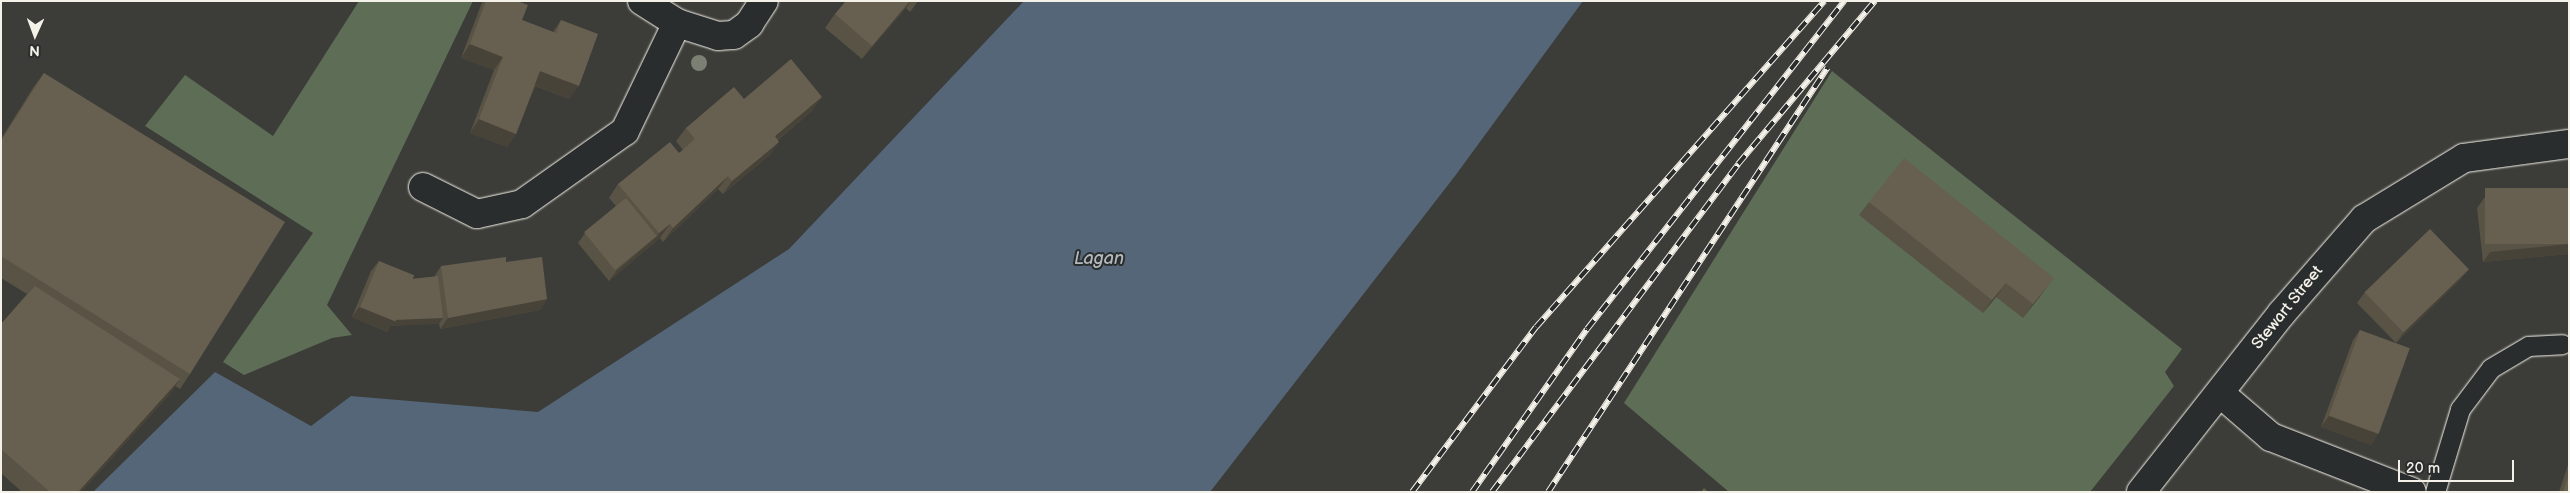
<!DOCTYPE html>
<style>
body{margin:0}
#map{position:relative;width:2570px;height:493px;overflow:hidden;background:#3c3c38;font-family:"Balsamiq Sans",sans-serif}
div>[style]{position:absolute}
.green>*{inset:0;background:#5e6d56}
.water>*{inset:0;background:#546677}
.roads{filter:drop-shadow(0 0 1px #f4f1e8) drop-shadow(0 0 1px #f4f1e8)}
.service>*{height:19px;margin:-9.5px;padding:0 9.5px;transform-origin:9.5px;border-radius:9.5px;background:#2a2d2e}
.minor>*{height:28px;margin:-14px;padding:0 14px;transform-origin:14px;border-radius:14px;background:#2a2d2e}
.rail>*{height:5.5px;margin-top:-2.75px;transform-origin:0;background:repeating-linear-gradient(90deg,#2a2d2e 0 11px,#f4f1e8 0 22px);box-sizing:border-box;border-block:1px solid #f4f1e8}
.trees>*{width:16px;height:16px;margin:-8px;border-radius:50%;background:#7c7f74}
.wall>*{inset:0;background:#595345}
.shaded-wall>*{inset:0;background:#484338}
.building>*{inset:0;background:#676050;transform-origin:0 0}
span{translate:-50% -50%;white-space:nowrap;text-align:center;line-height:1.15;-webkit-text-stroke:4px #2a2d2e;paint-order:stroke}
.street-label{font-size:16px;color:#f4f1e8}
.water-label{font-size:18px;color:#b4b9bb;font-style:italic}
.frame{position:absolute;inset:0;border:2px solid #f4f1e8;pointer-events:none}
.north{position:absolute;left:10px;top:10px;width:50px;height:50px;-webkit-text-stroke:4px #2a2d2e;paint-order:stroke;rotate:182deg;font-size:14px;font-weight:700;line-height:20px;text-align:center;color:#f4f1e8}
.north::after{content:'';display:block;margin:auto;width:18px;height:22px;background:#f4f1e8;clip-path:polygon(50% 0,100% 100%,50% 72%,0 100%)}
.scale{position:absolute;left:2398px;top:460px;width:116px;height:22px;box-sizing:border-box;border:2px solid #f4f1e8;border-top:0;padding-left:6px;font-size:15px;line-height:18px;white-space:nowrap;color:#f4f1e8;-webkit-text-stroke:4px #2a2d2e;paint-order:stroke}
</style>
<div id="map">
<div class="green">
<div style="clip-path:polygon(359px 1px,473px 1px,327px 305px,352px 335px,332px 338px,244px 375px,223px 362px,313px 233px,145px 126px,185px 75px,273px 136px)"></div>
<div style="clip-path:polygon(1832px 71px,2182px 349px,2165px 372px,2174px 386px,2090px 492px,1729px 492px,1624px 403px)"></div>
</div>
<div class="water">
<div style="clip-path:polygon(1024px 1px,1583px 1px,1455px 176px,1210px 492px,93px 492px,215px 372px,311px 426px,351px 396px,538px 412px,789px 249px)"></div>
</div>
<div class="roads">
<div class="service">
<div style="left:2435px;top:492px;width:87px;rotate:-73.2deg"></div>
<div style="left:2460px;top:409px;width:51px;rotate:-52.9deg"></div>
<div style="left:2491px;top:368px;width:43px;rotate:-30.7deg"></div>
<div style="left:2528px;top:346px;width:34px;rotate:-3deg"></div>
</div>
<div class="minor">
<div style="left:642px;top:1px;width:41px;rotate:32.2deg"></div>
<div style="left:677px;top:23px;width:43px;rotate:17.6deg"></div>
<div style="left:718px;top:36px;width:16px;rotate:-4deg"></div>
<div style="left:734px;top:35px;width:19px;rotate:-36deg"></div>
<div style="left:749px;top:24px;width:27px;rotate:-57deg"></div>
<div style="left:423px;top:187px;width:60px;rotate:26.6deg"></div>
<div style="left:477px;top:214px;width:46px;rotate:-12.5deg"></div>
<div style="left:522px;top:204px;width:126px;rotate:-35.3deg"></div>
<div style="left:625px;top:131px;width:120px;rotate:-64.3deg"></div>
<div style="left:2221px;top:394px;width:66px;rotate:40.7deg"></div>
<div style="left:2271px;top:437px;width:151px;rotate:21.3deg"></div>
<div style="left:2141px;top:492px;width:228px;rotate:-51.8deg"></div>
<div style="left:2282px;top:313px;width:125px;rotate:-48.9deg"></div>
<div style="left:2364px;top:219px;width:117px;rotate:-31.4deg"></div>
<div style="left:2464px;top:158px;width:106px;rotate:-7.6deg"></div>
</div>
</div>
<div class="rail">
<div style="left:1412px;top:492px;width:206px;rotate:-53.1deg"></div>
<div style="left:1536px;top:327px;width:435px;rotate:-48.5deg"></div>
<div style="left:1472px;top:492px;width:199px;rotate:-54.8deg"></div>
<div style="left:1587px;top:329px;width:417px;rotate:-51.9deg"></div>
<div style="left:1492px;top:492px;width:410px;rotate:-53.1deg"></div>
<div style="left:1738px;top:164px;width:213px;rotate:-50deg"></div>
<div style="left:1548px;top:492px;width:508px;rotate:-56.65deg"></div>
</div>
<div class="trees">
<div style="left:699px;top:63px"></div>
</div>
<div class="wall">
<div style="clip-path:polygon(483px 1px,517px 1px,522px 20px,553px 32px,561px 20px,569px 99px,535px 86px,516px 134px,507px 147px,470px 133px,494px 70px,461px 58px,481px 5px)"></div>
<div style="clip-path:polygon(846px 1px,918px 1px,910px 12px,906px 8px,862px 59px,825px 28px,835px 14px)"></div>
<div style="clip-path:polygon(44px 73px,190px 374px,180px 389px,175px 386px,170px 394px,81px 492px,22px 492px,1px 473px,1px 324px,27px 294px,1px 278px,1px 139px,33px 88px)"></div>
<div style="clip-path:polygon(744px 99px,813px 110px,778px 140px,770px 155px,723px 194px,718px 189px,663px 242px,660px 238px,609px 281px,578px 243px,585px 233px,616px 206px,609px 198px,618px 184px,679px 153px,683px 150px,676px 141px,686px 128px)"></div>
<div style="clip-path:polygon(2569px 188px,2569px 254px,2483px 262px,2477px 208px,2485px 197px)"></div>
<div style="clip-path:polygon(1869px 202px,2044px 291px,2023px 318px,1996px 297px,1983px 313px,1859px 215px)"></div>
<div style="clip-path:polygon(379px 261px,412px 279px,434px 277px,441px 266px,506px 262px,547px 299px,540px 310px,440px 329px,439px 323px,390px 326px,387px 332px,352px 317px,371px 271px)"></div>
<div style="clip-path:polygon(2469px 269px,2461px 279px,2396px 343px,2357px 303px,2365px 292px)"></div>
<div style="clip-path:polygon(2360px 330px,2378px 434px,2371px 445px,2321px 427px,2353px 340px)"></div>
<div style="clip-path:polygon(2569px 462px,2569px 492px,2559px 492px)"></div>
</div>
<div class="shaded-wall">
<div style="clip-path:polygon(910px 1px,911px 1px,906px 8px,862px 59px,872px 46px)"></div>
<div style="clip-path:polygon(470px 44px,503px 57px,494px 70px,461px 58px)"></div>
<div style="clip-path:polygon(540px 71px,579px 86px,569px 99px,531px 84px)"></div>
<div style="clip-path:polygon(822px 97px,813px 110px,765px 150px,775px 136px)"></div>
<div style="clip-path:polygon(479px 119px,516px 134px,507px 147px,470px 133px)"></div>
<div style="clip-path:polygon(779px 142px,770px 155px,723px 194px,732px 181px)"></div>
<div style="clip-path:polygon(728px 176px,718px 189px,663px 242px,673px 228px)"></div>
<div style="clip-path:polygon(670px 224px,660px 238px,609px 281px,617px 270px,657px 236px,659px 233px)"></div>
<div style="clip-path:polygon(2569px 244px,2569px 254px,2483px 262px,2490px 252px)"></div>
<div style="clip-path:polygon(2469px 269px,2461px 279px,2396px 343px,2404px 332px)"></div>
<div style="clip-path:polygon(2054px 278px,2044px 291px,2023px 318px,2033px 304px)"></div>
<div style="clip-path:polygon(2006px 283px,1996px 297px,1983px 313px,1992px 300px)"></div>
<div style="clip-path:polygon(547px 299px,540px 310px,440px 329px,448px 318px)"></div>
<div style="clip-path:polygon(359px 307px,443px 318px,439px 324px,390px 326px,387px 332px,352px 317px)"></div>
<div style="clip-path:polygon(180px 379px,170px 394px,81px 492px,78px 492px)"></div>
<div style="clip-path:polygon(2329px 416px,2378px 434px,2371px 445px,2321px 427px)"></div>
</div>
<div class="building">
<div style="clip-path:polygon(486px 1px,517px 1px,528px 5px,522px 20px,556px 33px,561px 20px,598px 34px,579px 86px,540px 71px,516px 134px,479px 119px,503px 57px,470px 44px)"></div>
<div style="clip-path:polygon(846px 1px,910px 1px,872px 46px,835px 14px)"></div>
<div style="clip-path:polygon(791px 59px,822px 97px,775px 136px,779px 142px,732px 181px,728px 176px,673px 228px,670px 224px,659px 233px,618px 184px,670px 142px,679px 153px,695px 139px,686px 128px,734px 87px,744px 99px)"></div>
<div style="clip-path:polygon(44px 73px,285px 222px,190px 374px,1px 256px,1px 141px)"></div>
<div style="clip-path:polygon(1904px 158px,2054px 278px,2033px 304px,2006px 283px,1992px 300px,1869px 202px)"></div>
<div style="left:2569px;top:188px;width:56px;height:84px;rotate:90deg"></div>
<div style="left:626px;top:198px;width:49px;height:54px;rotate:51deg"></div>
<div style="left:2430px;top:229px;width:56px;height:91px;rotate:46deg"></div>
<div style="clip-path:polygon(506px 257px,506px 262px,542px 257px,547px 299px,448px 318px,441px 266px)"></div>
<div style="left:379px;top:261px;width:38px;height:50px;rotate:22deg"></div>
<div style="clip-path:polygon(438px 276px,443px 318px,394px 320px,412px 279px)"></div>
<div style="clip-path:polygon(35px 286px,180px 379px,78px 492px,50px 492px,1px 449px,1px 324px)"></div>
<div style="left:2360px;top:330px;width:53px;height:91px;rotate:20deg"></div>
<div style="clip-path:polygon(2569px 474px,2569px 492px,2563px 492px)"></div>
<div style="clip-path:polygon(1704px 488px,1708px 492px,1701px 492px)"></div>
</div>
<div class="street-label">
<span style="left:2288px;top:308px;rotate:-51deg">Stewart Street</span>
</div>
<div class="water-label">
<span style="left:1099px;top:259px">Lagan</span>
</div>
<div class="frame"></div>
<div class="north">N</div>
<div class="scale">20 m</div>
</div>
